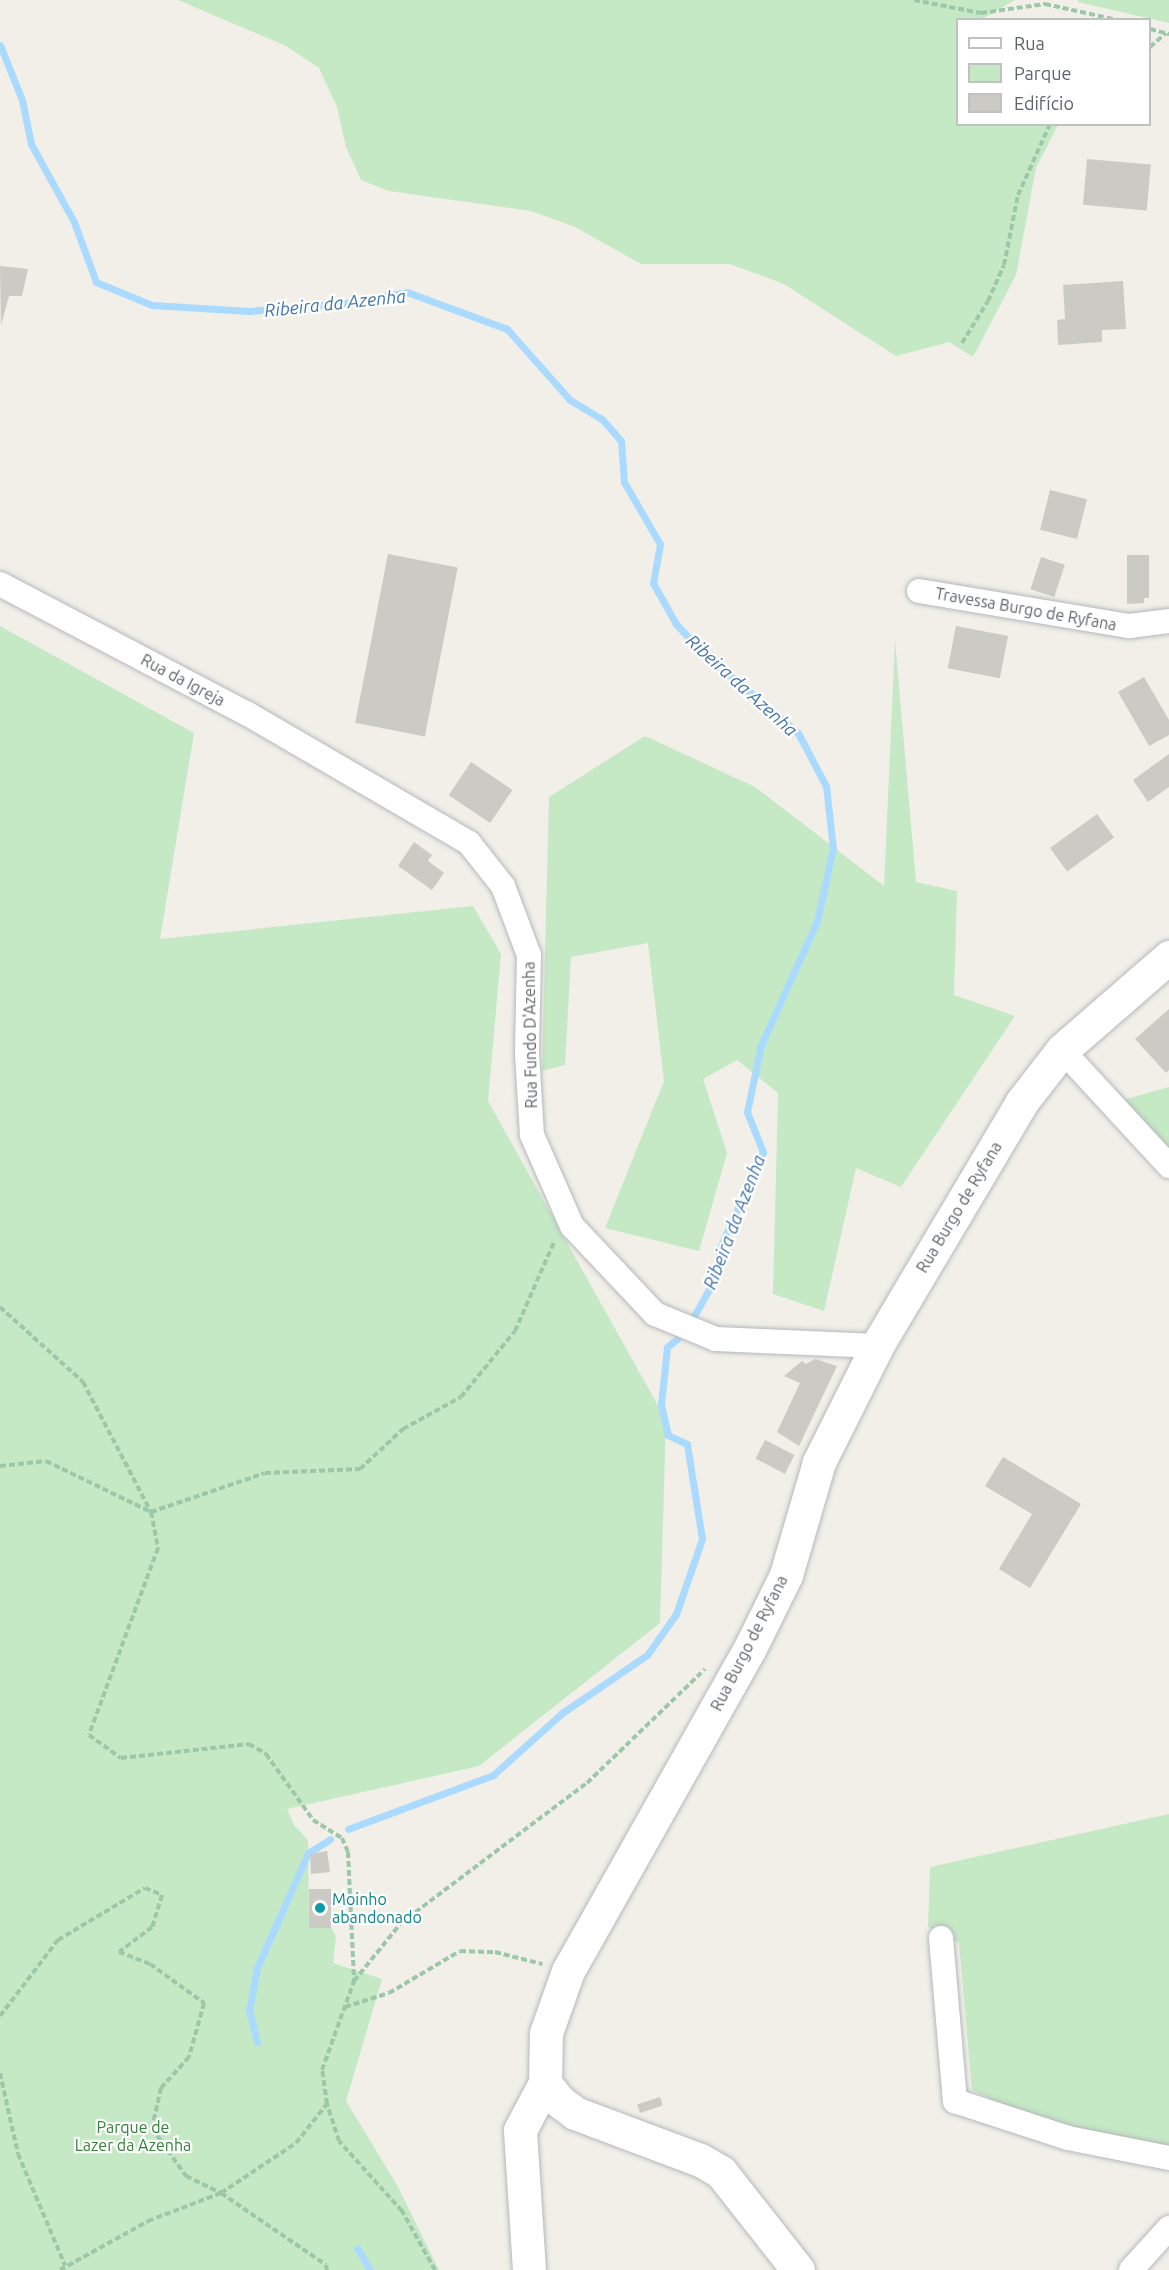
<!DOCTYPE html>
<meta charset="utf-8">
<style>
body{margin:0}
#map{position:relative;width:1169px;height:2270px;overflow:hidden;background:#f1efe8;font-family:Ubuntu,sans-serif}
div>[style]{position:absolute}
.green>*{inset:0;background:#c5e8c5}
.stream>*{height:7px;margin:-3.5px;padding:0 3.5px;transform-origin:3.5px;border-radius:3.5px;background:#aadaff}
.building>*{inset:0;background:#cccac5;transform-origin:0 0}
.path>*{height:4px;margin-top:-2px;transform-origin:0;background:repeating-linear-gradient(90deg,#9cc7a9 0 6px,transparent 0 9px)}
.roads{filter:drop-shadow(0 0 2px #b5b8bc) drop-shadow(0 0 2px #b5b8bc)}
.street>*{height:24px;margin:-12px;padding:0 12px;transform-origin:12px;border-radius:12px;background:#fff}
.secondary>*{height:33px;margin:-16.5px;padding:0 16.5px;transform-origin:16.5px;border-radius:16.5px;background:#fff}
.dots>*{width:16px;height:16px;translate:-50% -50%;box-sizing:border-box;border:3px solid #fff;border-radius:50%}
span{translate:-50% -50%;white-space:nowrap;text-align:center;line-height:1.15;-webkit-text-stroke:4.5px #fff;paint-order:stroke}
.street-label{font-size:16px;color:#5f6368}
.culture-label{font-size:16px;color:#0d838f}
.left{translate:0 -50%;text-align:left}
.park-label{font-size:16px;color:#348238}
.water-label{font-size:18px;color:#4174aa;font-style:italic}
.legend{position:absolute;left:956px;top:18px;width:195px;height:108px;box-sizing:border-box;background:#fff;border:2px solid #bfc1c3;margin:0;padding:8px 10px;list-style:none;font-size:18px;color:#5f6368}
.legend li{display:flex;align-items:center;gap:12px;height:30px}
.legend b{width:30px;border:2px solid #bfc1c3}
</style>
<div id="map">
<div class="green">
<div style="clip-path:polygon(178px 0,1015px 0,982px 19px,958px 20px,958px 124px,1058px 125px,1036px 168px,1016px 275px,973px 357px,949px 342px,896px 356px,784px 284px,730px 264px,641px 264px,575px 227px,531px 211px,389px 191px,361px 180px,346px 147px,337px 107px,319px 68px,286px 46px)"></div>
<div style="clip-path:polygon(1078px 0,1169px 0,1169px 23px,1078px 2px)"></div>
<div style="clip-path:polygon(0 626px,194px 733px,160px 939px,473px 906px,501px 954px,488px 1101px,666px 1420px,660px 1623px,479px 1766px,287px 1809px,294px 1825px,308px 1840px,309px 1927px,331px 1927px,336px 1937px,333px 1963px,382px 1979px,346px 2101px,397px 2185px,439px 2270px,0 2270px)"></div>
<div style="clip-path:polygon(895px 640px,916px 882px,957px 891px,954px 995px,1015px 1016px,901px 1187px,856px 1168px,824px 1311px,773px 1294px,778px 1093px,737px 1060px,703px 1079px,727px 1153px,699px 1251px,605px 1228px,664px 1081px,648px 943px,571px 957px,565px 1065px,542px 1071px,549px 797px,645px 736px,755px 787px,884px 886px)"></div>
<div style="clip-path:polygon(1169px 1087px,1169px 1148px,1119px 1101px)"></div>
<div style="clip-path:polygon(1169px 1814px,1169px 2148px,1030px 2118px,972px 2090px,959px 1943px,928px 1927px,930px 1867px)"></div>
</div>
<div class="stream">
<div style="left:0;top:45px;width:59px;rotate:68.2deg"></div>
<div style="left:22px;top:100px;width:45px;rotate:78.4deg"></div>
<div style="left:31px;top:144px;width:89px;rotate:61.1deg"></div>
<div style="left:74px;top:222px;width:64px;rotate:69.9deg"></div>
<div style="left:96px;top:282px;width:61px;rotate:22.3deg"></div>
<div style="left:152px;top:305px;width:97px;rotate:3.5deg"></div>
<div style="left:249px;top:311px;width:97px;rotate:-4.7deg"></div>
<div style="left:346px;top:303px;width:62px;rotate:-10.2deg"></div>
<div style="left:407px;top:292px;width:107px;rotate:20.3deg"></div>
<div style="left:507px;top:329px;width:95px;rotate:48.4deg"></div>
<div style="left:570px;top:400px;width:37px;rotate:31deg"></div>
<div style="left:602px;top:419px;width:29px;rotate:49deg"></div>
<div style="left:621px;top:441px;width:41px;rotate:85.8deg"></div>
<div style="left:624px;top:482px;width:72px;rotate:59.9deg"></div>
<div style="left:660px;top:544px;width:40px;rotate:100deg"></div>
<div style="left:653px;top:583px;width:47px;rotate:60.7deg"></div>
<div style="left:676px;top:624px;width:40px;rotate:47deg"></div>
<div style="left:703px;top:653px;width:124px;rotate:40.1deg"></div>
<div style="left:798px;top:733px;width:60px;rotate:62.2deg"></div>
<div style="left:826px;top:786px;width:62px;rotate:83.6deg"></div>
<div style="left:833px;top:848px;width:75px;rotate:102.4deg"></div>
<div style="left:817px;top:921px;width:136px;rotate:114.3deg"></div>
<div style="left:761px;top:1045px;width:68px;rotate:101.8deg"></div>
<div style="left:747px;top:1112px;width:43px;rotate:68.2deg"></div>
<div style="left:763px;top:1152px;width:107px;rotate:114.2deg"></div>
<div style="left:719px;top:1250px;width:23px;rotate:92deg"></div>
<div style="left:718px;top:1273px;width:51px;rotate:119.1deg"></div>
<div style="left:348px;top:1829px;width:155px;rotate:-20.4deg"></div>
<div style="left:493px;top:1775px;width:93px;rotate:-41.9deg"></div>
<div style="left:562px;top:1713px;width:103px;rotate:-34.3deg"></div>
<div style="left:647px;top:1655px;width:50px;rotate:-54.7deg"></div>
<div style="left:676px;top:1614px;width:79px;rotate:-70.9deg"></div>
<div style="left:702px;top:1539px;width:96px;rotate:-99deg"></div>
<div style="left:687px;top:1444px;width:21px;rotate:-155deg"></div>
<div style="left:668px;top:1435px;width:32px;rotate:-103deg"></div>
<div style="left:661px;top:1404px;width:57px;rotate:-84deg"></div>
<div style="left:667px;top:1347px;width:13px;rotate:-39deg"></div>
<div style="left:257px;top:2042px;width:32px;rotate:-104deg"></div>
<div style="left:249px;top:2011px;width:44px;rotate:-79.5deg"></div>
<div style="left:257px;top:1968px;width:126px;rotate:-66.1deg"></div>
<div style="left:308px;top:1853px;width:26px;rotate:-32deg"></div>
<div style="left:357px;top:2248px;width:26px;rotate:59deg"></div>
</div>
<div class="building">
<div style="left:1087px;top:159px;width:64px;height:46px;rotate:5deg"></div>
<div style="clip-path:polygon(0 266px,28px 269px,22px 296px,9px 296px,1px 325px)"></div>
<div style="clip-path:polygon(1123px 281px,1126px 329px,1102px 330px,1102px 342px,1058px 345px,1057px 320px,1065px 319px,1063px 285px)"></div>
<div style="left:1050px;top:490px;width:38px;height:41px;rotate:14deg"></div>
<div style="left:388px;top:554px;width:71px;height:172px;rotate:11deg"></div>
<div style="clip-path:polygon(1127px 555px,1149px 555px,1149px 598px,1144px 598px,1144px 603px,1127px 604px)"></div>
<div style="left:1041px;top:557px;width:25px;height:34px;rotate:18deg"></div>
<div style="left:956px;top:626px;width:53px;height:43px;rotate:11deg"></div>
<div style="clip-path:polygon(1144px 677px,1169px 720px,1169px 735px,1149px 746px,1118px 692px)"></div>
<div style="clip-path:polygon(1169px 754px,1169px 787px,1148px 802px,1133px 780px)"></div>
<div style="left:471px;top:762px;width:50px;height:40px;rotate:34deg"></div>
<div style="left:1097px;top:814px;width:29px;height:58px;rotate:54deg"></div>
<div style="clip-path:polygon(414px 842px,432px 855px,428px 861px,444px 873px,432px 890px,398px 866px)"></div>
<div style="clip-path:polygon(1169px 1009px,1169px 1070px,1166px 1073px,1135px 1039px)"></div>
<div style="clip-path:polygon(815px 1359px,837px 1366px,799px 1446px,777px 1432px,800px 1383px,784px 1376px,802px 1361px,806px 1364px)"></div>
<div style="left:765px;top:1440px;width:33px;height:21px;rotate:27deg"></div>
<div style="clip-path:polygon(1003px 1457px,1081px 1504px,1030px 1588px,999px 1569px,1032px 1514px,985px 1486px)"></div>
<div style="clip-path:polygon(327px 1851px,330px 1872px,311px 1874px,310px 1854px)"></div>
<div style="left:309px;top:1889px;width:22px;height:39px"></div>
<div style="left:660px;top:2097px;width:9px;height:24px;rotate:72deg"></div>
</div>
<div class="path">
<div style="left:914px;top:0;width:68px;rotate:11deg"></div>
<div style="left:981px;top:13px;width:65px;rotate:-8deg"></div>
<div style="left:1045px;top:4px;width:75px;rotate:12.4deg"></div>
<div style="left:1150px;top:29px;width:20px;rotate:15deg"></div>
<div style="left:1150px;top:47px;width:21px;rotate:-41deg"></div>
<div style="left:962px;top:343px;width:49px;rotate:-58.2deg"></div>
<div style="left:988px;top:301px;width:39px;rotate:-66deg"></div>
<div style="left:1004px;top:265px;width:71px;rotate:-78.7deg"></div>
<div style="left:1018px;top:195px;width:78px;rotate:-65.7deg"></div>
<div style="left:0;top:1307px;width:112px;rotate:42.1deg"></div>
<div style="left:83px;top:1382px;width:147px;rotate:62.4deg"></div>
<div style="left:151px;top:1512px;width:37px;rotate:79deg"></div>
<div style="left:158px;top:1548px;width:199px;rotate:110.3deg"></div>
<div style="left:89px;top:1735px;width:39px;rotate:36deg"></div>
<div style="left:121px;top:1758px;width:129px;rotate:-6.2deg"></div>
<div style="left:249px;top:1744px;width:20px;rotate:30deg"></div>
<div style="left:266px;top:1754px;width:81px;rotate:54.5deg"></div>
<div style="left:313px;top:1820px;width:34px;rotate:32deg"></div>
<div style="left:342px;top:1838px;width:15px;rotate:67deg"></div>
<div style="left:348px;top:1852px;width:129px;rotate:87.3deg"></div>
<div style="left:0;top:1466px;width:46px;rotate:-6.2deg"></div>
<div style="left:46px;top:1461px;width:117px;rotate:25.9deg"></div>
<div style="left:151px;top:1512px;width:120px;rotate:-18.9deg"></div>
<div style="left:265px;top:1473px;width:95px;rotate:-2.4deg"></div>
<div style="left:360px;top:1469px;width:59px;rotate:-42.9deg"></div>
<div style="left:403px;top:1429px;width:66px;rotate:-28.9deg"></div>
<div style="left:461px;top:1397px;width:85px;rotate:-50.7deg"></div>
<div style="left:515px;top:1331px;width:99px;rotate:-66.3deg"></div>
<div style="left:345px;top:2007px;width:46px;rotate:-17.7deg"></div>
<div style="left:389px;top:1993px;width:82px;rotate:-30.6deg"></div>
<div style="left:460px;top:1951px;width:35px;rotate:2deg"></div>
<div style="left:495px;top:1952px;width:49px;rotate:14.3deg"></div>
<div style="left:0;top:2016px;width:96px;rotate:-52.7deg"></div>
<div style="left:58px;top:1940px;width:101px;rotate:-30.9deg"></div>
<div style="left:145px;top:1888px;width:18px;rotate:22deg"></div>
<div style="left:162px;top:1895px;width:34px;rotate:107deg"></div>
<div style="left:152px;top:1927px;width:41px;rotate:142.9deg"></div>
<div style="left:119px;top:1952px;width:33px;rotate:21deg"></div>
<div style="left:150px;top:1964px;width:67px;rotate:35.8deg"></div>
<div style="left:204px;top:2003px;width:56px;rotate:105.5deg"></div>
<div style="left:189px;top:2057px;width:42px;rotate:132.1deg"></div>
<div style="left:161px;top:2088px;width:41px;rotate:102.7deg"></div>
<div style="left:152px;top:2128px;width:59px;rotate:54.7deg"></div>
<div style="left:186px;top:2176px;width:39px;rotate:26deg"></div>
<div style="left:221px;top:2193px;width:127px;rotate:34.4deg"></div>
<div style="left:326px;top:2265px;width:5px;rotate:79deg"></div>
<div style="left:0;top:2073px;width:83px;rotate:77.5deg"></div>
<div style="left:18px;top:2154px;width:121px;rotate:67.1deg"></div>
<div style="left:60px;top:2270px;width:101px;rotate:-29.1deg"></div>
<div style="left:148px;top:2221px;width:78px;rotate:-21deg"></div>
<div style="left:221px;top:2193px;width:90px;rotate:-33.7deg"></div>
<div style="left:296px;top:2143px;width:50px;rotate:-51.5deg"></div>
<div style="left:435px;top:2270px;width:68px;rotate:-119.2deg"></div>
<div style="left:402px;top:2211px;width:94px;rotate:-132deg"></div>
<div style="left:339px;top:2141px;width:39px;rotate:-108deg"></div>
<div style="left:327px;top:2104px;width:34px;rotate:-98deg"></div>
<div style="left:322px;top:2070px;width:95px;rotate:-70.2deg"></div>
<div style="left:354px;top:1981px;width:75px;rotate:-51deg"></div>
<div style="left:401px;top:1923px;width:233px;rotate:-37deg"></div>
<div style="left:587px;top:1783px;width:164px;rotate:-44deg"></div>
</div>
<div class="roads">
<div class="street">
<div style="left:0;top:584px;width:278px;rotate:27.7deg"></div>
<div style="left:246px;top:713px;width:258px;rotate:30.2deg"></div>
<div style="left:469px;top:843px;width:55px;rotate:51.7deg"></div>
<div style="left:503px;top:886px;width:74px;rotate:69.4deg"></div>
<div style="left:529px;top:955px;width:99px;rotate:91.2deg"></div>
<div style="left:527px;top:1054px;width:81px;rotate:86.5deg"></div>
<div style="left:532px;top:1135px;width:99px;rotate:66.3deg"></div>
<div style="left:572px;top:1226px;width:121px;rotate:46.7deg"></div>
<div style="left:655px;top:1314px;width:66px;rotate:22.3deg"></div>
<div style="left:716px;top:1339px;width:161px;rotate:2.5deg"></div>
<div style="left:919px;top:591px;width:213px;rotate:9.5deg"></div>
<div style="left:1129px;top:626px;width:40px;rotate:-7.1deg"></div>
<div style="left:1062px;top:1050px;width:158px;rotate:47.3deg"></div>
<div style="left:941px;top:1938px;width:164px;rotate:85.1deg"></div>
<div style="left:955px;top:2101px;width:119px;rotate:18.1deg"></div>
<div style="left:1068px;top:2138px;width:103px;rotate:11.2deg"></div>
<div style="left:1131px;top:2270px;width:57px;rotate:-47.9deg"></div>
</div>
<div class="secondary">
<div style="left:529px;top:2270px;width:140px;rotate:-93.7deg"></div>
<div style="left:520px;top:2130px;width:53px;rotate:-62deg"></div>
<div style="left:798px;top:2270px;width:125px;rotate:-128.2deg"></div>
<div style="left:721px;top:2172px;width:24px;rotate:-150deg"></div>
<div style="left:700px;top:2160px;width:134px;rotate:-159.4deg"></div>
<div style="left:575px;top:2113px;width:20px;rotate:-143deg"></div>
<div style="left:559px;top:2101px;width:23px;rotate:-128deg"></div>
<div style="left:545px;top:2083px;width:50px;rotate:-88.9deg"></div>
<div style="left:546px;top:2033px;width:66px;rotate:-70.5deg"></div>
<div style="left:568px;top:1971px;width:369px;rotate:-60.6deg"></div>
<div style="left:749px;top:1650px;width:84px;rotate:-63.7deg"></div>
<div style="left:786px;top:1575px;width:118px;rotate:-73.7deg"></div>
<div style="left:819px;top:1462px;width:130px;rotate:-63.4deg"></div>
<div style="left:877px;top:1346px;width:282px;rotate:-59.3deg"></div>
<div style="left:1021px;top:1103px;width:67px;rotate:-52.3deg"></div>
<div style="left:1062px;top:1050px;width:142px;rotate:-41deg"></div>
</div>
</div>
<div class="dots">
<div style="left:320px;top:1908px;background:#0f9aa8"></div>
</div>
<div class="street-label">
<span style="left:1026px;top:609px;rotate:10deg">Travessa Burgo de Ryfana</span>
<span style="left:183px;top:680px;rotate:28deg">Rua da Igreja</span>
<span style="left:530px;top:1035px;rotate:-91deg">Rua Fundo D'Azenha</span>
<span style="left:959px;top:1207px;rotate:-59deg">Rua Burgo de Ryfana</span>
<span style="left:749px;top:1643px;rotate:-63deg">Rua Burgo de Ryfana</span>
</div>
<div class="culture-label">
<span class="left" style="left:332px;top:1908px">Moinho<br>abandonado</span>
</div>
<div class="park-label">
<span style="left:133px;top:2136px">Parque de<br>Lazer da Azenha</span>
</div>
<div class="water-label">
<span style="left:335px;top:303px;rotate:-6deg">Ribeira da Azenha</span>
<span style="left:742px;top:685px;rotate:42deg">Ribeira da Azenha</span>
<span style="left:734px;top:1222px;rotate:-69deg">Ribeira da Azenha</span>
</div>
<ul class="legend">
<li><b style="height:8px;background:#fff"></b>Rua</li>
<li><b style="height:16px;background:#c5e8c5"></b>Parque</li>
<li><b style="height:16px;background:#cccac5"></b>Edifício</li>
</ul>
</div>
